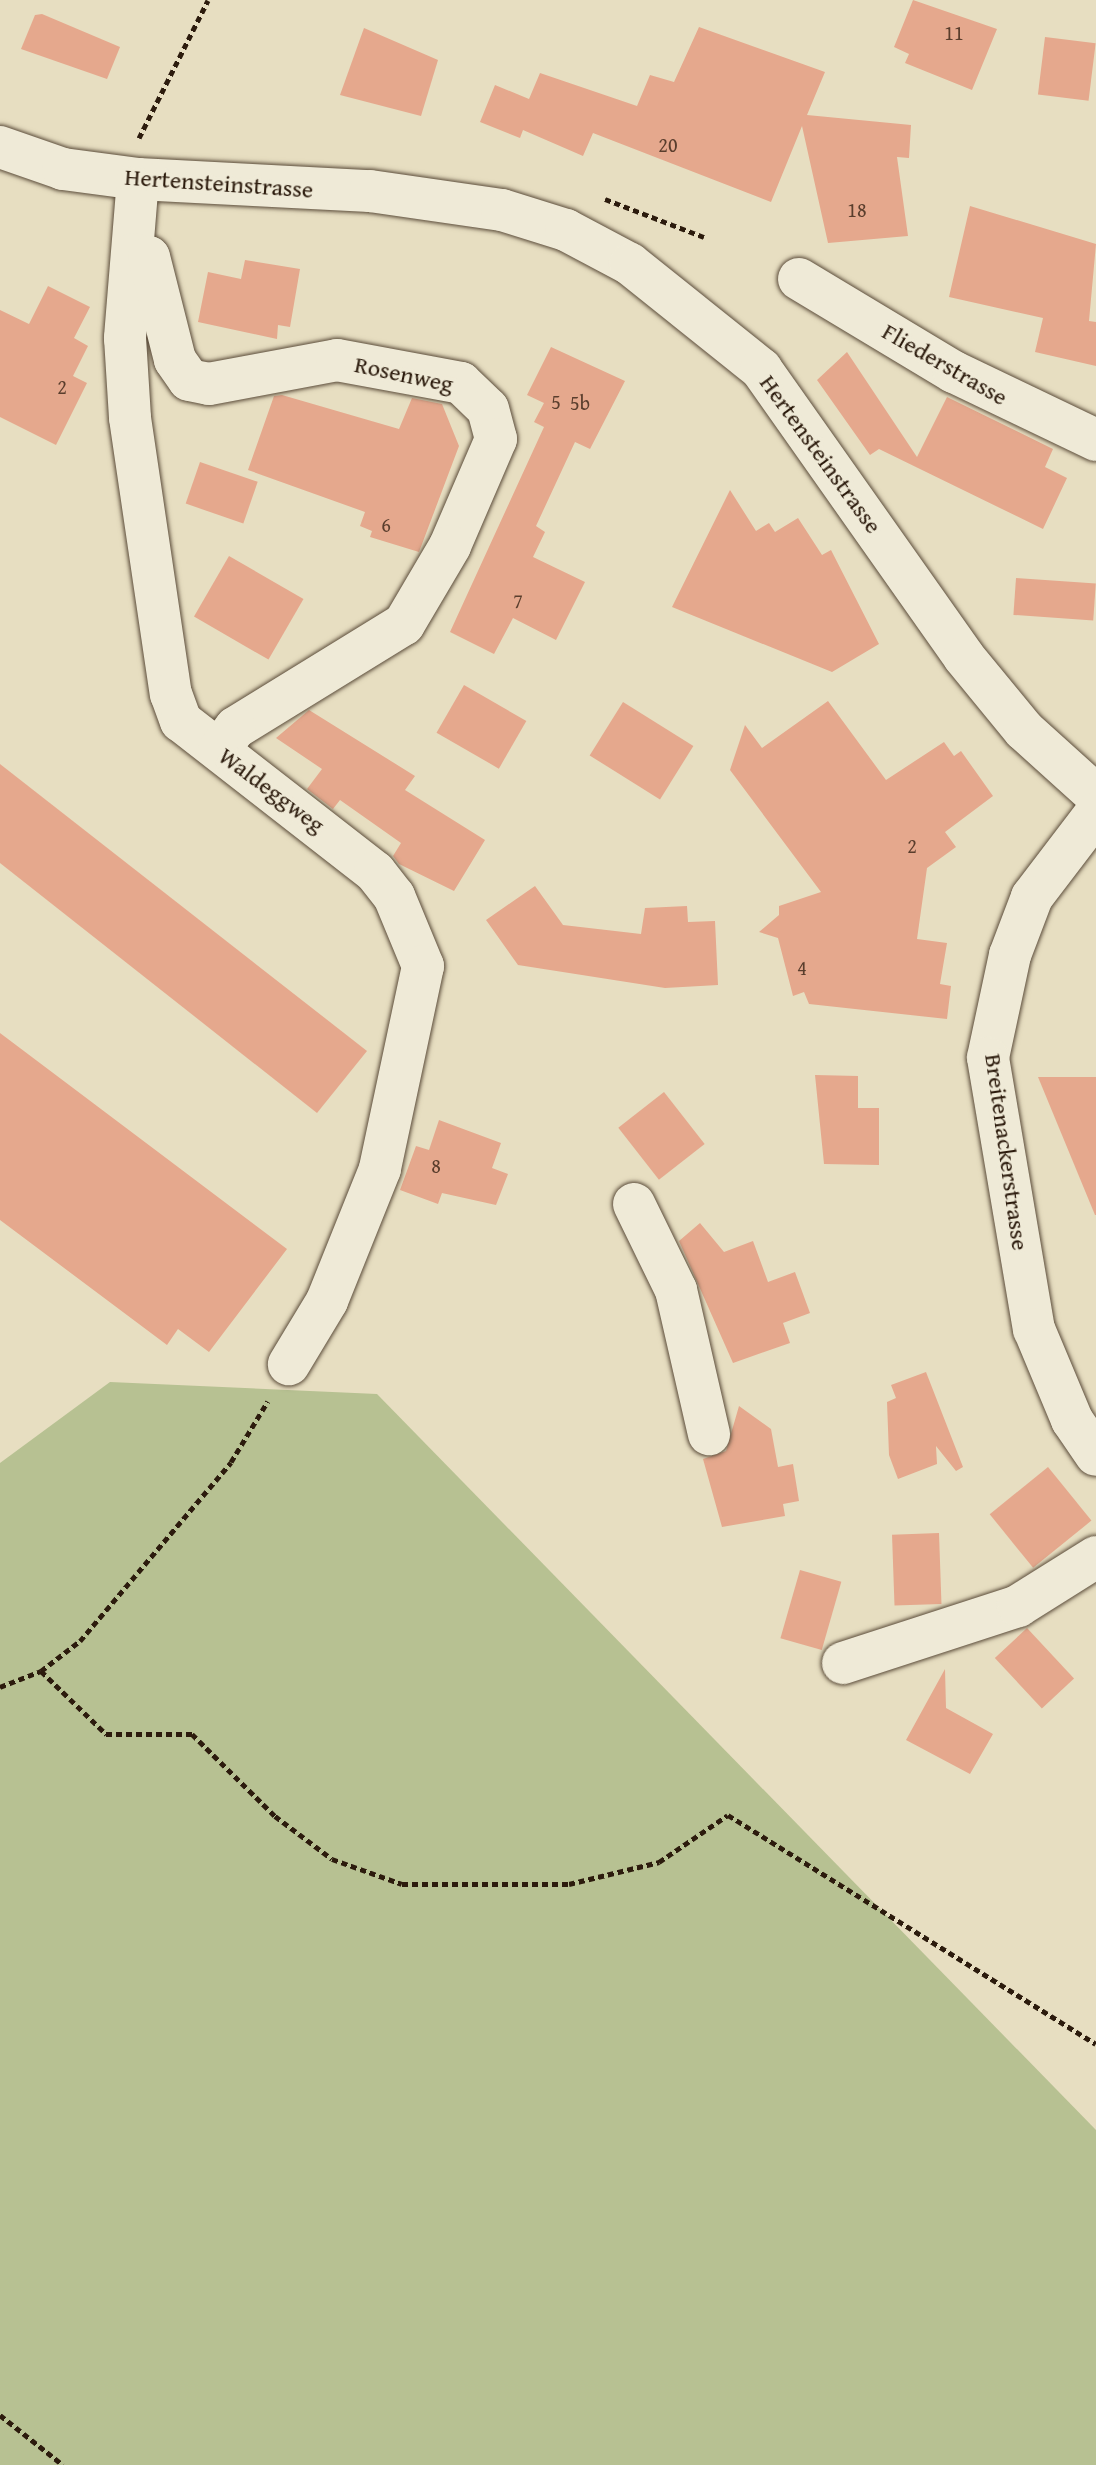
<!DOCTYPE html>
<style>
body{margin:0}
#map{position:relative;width:1096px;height:2465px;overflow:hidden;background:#e7dec1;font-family:"Gentium Book Plus",serif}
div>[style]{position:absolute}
.green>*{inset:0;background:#b7c192}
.building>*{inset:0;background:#e5a88d;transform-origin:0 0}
.path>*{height:5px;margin-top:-2.5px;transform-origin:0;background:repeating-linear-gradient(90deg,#2c1b0d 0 6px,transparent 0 10px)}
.roads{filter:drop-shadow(0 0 2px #5b4c3a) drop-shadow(0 0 2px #5b4c3a)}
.minor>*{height:42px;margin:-21px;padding:0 21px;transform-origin:21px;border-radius:21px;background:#efead7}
span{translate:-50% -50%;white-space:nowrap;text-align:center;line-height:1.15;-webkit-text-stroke:7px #efead7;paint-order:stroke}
.number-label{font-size:20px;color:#5a3e2d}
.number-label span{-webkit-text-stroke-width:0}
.street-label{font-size:24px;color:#2c1b0d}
</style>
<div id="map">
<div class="green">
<div style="clip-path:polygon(110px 1382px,377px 1394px,1096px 2130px,1096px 2465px,0 2465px,0 1463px)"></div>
</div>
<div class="building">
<div style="clip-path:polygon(913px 0,997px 29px,972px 90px,905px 63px,909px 54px,894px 47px)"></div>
<div style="clip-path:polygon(42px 14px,120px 47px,107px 79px,21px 49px,35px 15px)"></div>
<div style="clip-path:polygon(699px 27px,825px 72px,807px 115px,911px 125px,909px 158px,897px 157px,908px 236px,828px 243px,802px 126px,771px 202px,593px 133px,583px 156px,523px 130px,520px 138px,480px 122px,495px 85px,529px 99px,540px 73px,637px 106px,650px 75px,674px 82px)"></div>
<div style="clip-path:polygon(364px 28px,438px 60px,421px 116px,340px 95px)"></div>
<div style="left:1045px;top:37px;width:51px;height:58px;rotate:7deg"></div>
<div style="clip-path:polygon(970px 206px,1096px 244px,1089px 321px,1096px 322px,1096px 366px,1035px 352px,1043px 318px,949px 297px)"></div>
<div style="clip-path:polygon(245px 260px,300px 269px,290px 327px,278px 325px,277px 339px,198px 322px,208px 272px,241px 279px)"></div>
<div style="clip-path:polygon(48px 286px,90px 307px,74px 338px,88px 346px,73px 376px,87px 383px,56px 445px,0 417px,0 310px,29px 324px)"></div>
<div style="clip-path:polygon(551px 347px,625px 381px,590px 449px,575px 442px,536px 526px,545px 532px,533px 557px,585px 582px,556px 640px,513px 618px,494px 654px,450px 632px,544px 427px,534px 422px,544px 403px,527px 395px)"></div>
<div style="clip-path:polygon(847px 352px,917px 457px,947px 397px,1053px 449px,1045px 467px,1067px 478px,1043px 529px,879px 449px,870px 455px,817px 380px)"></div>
<div style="clip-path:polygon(282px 395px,399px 429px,412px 398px,442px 404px,459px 446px,419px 552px,370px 537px,372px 531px,360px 526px,365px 512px,248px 470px,274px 396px)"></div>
<div style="left:200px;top:462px;width:61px;height:44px;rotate:19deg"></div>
<div style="clip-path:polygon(730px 490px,756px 531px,769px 523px,775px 532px,798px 518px,822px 555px,831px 550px,879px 644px,832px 672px,672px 607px)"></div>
<div style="left:229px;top:556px;width:86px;height:70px;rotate:30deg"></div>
<div style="left:1016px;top:578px;width:80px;height:37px;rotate:4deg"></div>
<div style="left:464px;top:685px;width:72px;height:55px;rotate:30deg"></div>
<div style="clip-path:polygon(828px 701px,886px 780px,944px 742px,954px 756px,961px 751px,993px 796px,945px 832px,956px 847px,927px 868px,917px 939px,947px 943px,940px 984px,951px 986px,947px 1019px,809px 1004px,804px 992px,793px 996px,778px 938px,759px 932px,779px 915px,779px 906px,821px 892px,730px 770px,745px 725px,762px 748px)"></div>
<div style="left:623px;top:702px;width:83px;height:63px;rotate:32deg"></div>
<div style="clip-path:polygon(309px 710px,415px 776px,405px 790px,485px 840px,454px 891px,399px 864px,393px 856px,401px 843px,340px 800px,333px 809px,307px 789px,322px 769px,276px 738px)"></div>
<div style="clip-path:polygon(0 764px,367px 1051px,317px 1113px,0 863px)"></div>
<div style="clip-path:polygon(535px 886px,563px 925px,641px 934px,645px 908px,687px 906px,688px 922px,715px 921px,718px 985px,665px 988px,518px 965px,486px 920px)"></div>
<div style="clip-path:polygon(0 1033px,287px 1249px,209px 1352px,178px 1329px,167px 1345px,0 1220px)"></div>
<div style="clip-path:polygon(815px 1075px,858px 1076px,858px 1108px,879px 1108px,879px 1165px,824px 1164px)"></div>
<div style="clip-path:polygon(1038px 1077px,1096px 1077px,1096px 1215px,1095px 1215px)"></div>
<div style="left:664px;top:1092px;width:66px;height:58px;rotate:52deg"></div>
<div style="clip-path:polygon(439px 1120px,501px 1143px,492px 1168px,508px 1174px,496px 1205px,442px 1193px,438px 1204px,400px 1190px,416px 1146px,429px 1150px)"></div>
<div style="clip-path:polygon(700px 1223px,724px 1252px,753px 1241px,768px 1282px,795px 1272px,810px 1313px,783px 1323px,790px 1343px,733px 1363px,679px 1241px)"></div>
<div style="clip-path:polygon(926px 1372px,963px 1467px,956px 1471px,936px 1446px,937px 1464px,898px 1479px,889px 1455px,887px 1402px,896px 1398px,891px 1385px)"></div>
<div style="clip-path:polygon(739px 1406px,771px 1429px,778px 1467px,793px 1464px,799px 1501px,783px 1504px,785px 1516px,722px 1527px,703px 1459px,726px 1451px)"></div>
<div style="left:1048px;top:1467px;width:69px;height:75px;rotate:51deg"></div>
<div style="left:939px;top:1533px;width:71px;height:47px;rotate:88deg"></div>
<div style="left:800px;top:1570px;width:43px;height:71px;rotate:16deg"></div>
<div style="left:1027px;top:1628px;width:69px;height:44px;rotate:47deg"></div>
<div style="clip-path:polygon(945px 1669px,946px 1708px,993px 1734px,970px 1774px,906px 1740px)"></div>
</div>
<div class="path">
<div style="left:139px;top:138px;width:154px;rotate:-63.4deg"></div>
<div style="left:605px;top:199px;width:106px;rotate:21deg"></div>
<div style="left:41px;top:1671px;width:91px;rotate:44.1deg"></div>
<div style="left:106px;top:1734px;width:86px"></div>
<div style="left:192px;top:1734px;width:117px;rotate:44.7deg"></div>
<div style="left:275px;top:1816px;width:71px;rotate:37deg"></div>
<div style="left:332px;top:1859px;width:74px;rotate:19.7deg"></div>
<div style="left:402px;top:1884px;width:167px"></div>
<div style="left:569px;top:1884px;width:93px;rotate:-13.7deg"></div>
<div style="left:659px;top:1862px;width:83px;rotate:-34.3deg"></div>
<div style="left:728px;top:1815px;width:433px;rotate:31.9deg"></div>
<div style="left:0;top:1687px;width:44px;rotate:-21.3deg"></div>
<div style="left:41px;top:1671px;width:49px;rotate:-37.6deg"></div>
<div style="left:80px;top:1641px;width:234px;rotate:-49.8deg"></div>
<div style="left:231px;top:1462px;width:71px;rotate:-58.8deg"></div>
<div style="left:0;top:2415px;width:80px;rotate:38.4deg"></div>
</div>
<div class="roads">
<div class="minor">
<div style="left:0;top:147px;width:67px;rotate:19.2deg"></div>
<div style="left:63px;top:169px;width:76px;rotate:7.6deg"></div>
<div style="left:138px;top:179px;width:232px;rotate:3deg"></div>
<div style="left:370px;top:191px;width:133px;rotate:8.2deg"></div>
<div style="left:502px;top:210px;width:67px;rotate:17.4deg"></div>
<div style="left:566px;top:230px;width:72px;rotate:28deg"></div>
<div style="left:630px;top:264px;width:168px;rotate:38.7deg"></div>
<div style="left:761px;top:369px;width:352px;rotate:54.8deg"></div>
<div style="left:964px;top:657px;width:94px;rotate:50.6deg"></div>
<div style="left:1024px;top:730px;width:97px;rotate:42.1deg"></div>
<div style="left:138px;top:179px;width:160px;rotate:94.7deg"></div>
<div style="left:125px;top:338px;width:80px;rotate:86.4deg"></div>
<div style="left:130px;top:418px;width:279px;rotate:81.6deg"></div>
<div style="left:171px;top:694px;width:29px;rotate:70deg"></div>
<div style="left:181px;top:721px;width:246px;rotate:37.9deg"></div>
<div style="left:375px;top:872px;width:31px;rotate:52deg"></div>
<div style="left:394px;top:896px;width:76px;rotate:67.5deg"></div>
<div style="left:423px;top:966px;width:208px;rotate:102deg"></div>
<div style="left:380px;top:1169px;width:142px;rotate:111.9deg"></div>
<div style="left:327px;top:1301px;width:74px;rotate:121.1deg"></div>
<div style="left:133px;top:254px;width:16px;rotate:11deg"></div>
<div style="left:149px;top:257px;width:106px;rotate:75.8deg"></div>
<div style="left:175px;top:360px;width:24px;rotate:55deg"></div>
<div style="left:189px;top:380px;width:20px;rotate:11deg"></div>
<div style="left:209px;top:384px;width:130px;rotate:-10.6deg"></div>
<div style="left:337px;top:360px;width:126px;rotate:10.5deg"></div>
<div style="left:461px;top:383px;width:37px;rotate:44deg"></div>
<div style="left:488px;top:409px;width:31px;rotate:75deg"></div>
<div style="left:496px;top:439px;width:116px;rotate:113.3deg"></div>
<div style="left:450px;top:546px;width:91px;rotate:120.5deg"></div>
<div style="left:404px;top:624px;width:198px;rotate:148.4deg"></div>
<div style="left:235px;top:728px;width:27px;rotate:126deg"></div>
<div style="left:799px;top:279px;width:181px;rotate:31deg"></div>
<div style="left:954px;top:372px;width:157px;rotate:25.6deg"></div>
<div style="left:1096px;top:813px;width:106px;rotate:127.3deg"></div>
<div style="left:1032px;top:897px;width:62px;rotate:110.8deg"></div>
<div style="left:1010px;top:955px;width:105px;rotate:102.1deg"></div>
<div style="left:988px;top:1058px;width:275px;rotate:80.4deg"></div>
<div style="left:1034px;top:1329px;width:99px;rotate:67.3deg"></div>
<div style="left:1072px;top:1420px;width:42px;rotate:55.6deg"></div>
<div style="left:634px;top:1204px;width:96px;rotate:64deg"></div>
<div style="left:676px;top:1290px;width:148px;rotate:77.1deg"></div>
<div style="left:843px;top:1663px;width:184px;rotate:-18deg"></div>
<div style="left:1018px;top:1606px;width:92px;rotate:-32.1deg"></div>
</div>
</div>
<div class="number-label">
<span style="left:954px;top:32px">11</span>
<span style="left:668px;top:144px">20</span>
<span style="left:857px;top:209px">18</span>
<span style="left:62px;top:386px">2</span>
<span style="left:556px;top:401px">5</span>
<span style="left:580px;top:402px">5b</span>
<span style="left:386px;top:524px">6</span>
<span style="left:518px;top:600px">7</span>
<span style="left:912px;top:845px">2</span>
<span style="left:802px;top:967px">4</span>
<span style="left:436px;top:1165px">8</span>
</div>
<div class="street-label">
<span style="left:219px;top:183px;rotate:4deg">Hertensteinstrasse</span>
<span style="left:945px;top:364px;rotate:30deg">Fliederstrasse</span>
<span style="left:404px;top:374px;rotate:12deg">Rosenweg</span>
<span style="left:821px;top:454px;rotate:54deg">Hertensteinstrasse</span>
<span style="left:272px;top:790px;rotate:37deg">Waldeggweg</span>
<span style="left:1007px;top:1152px;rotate:82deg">Breitenackerstrasse</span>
</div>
</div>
